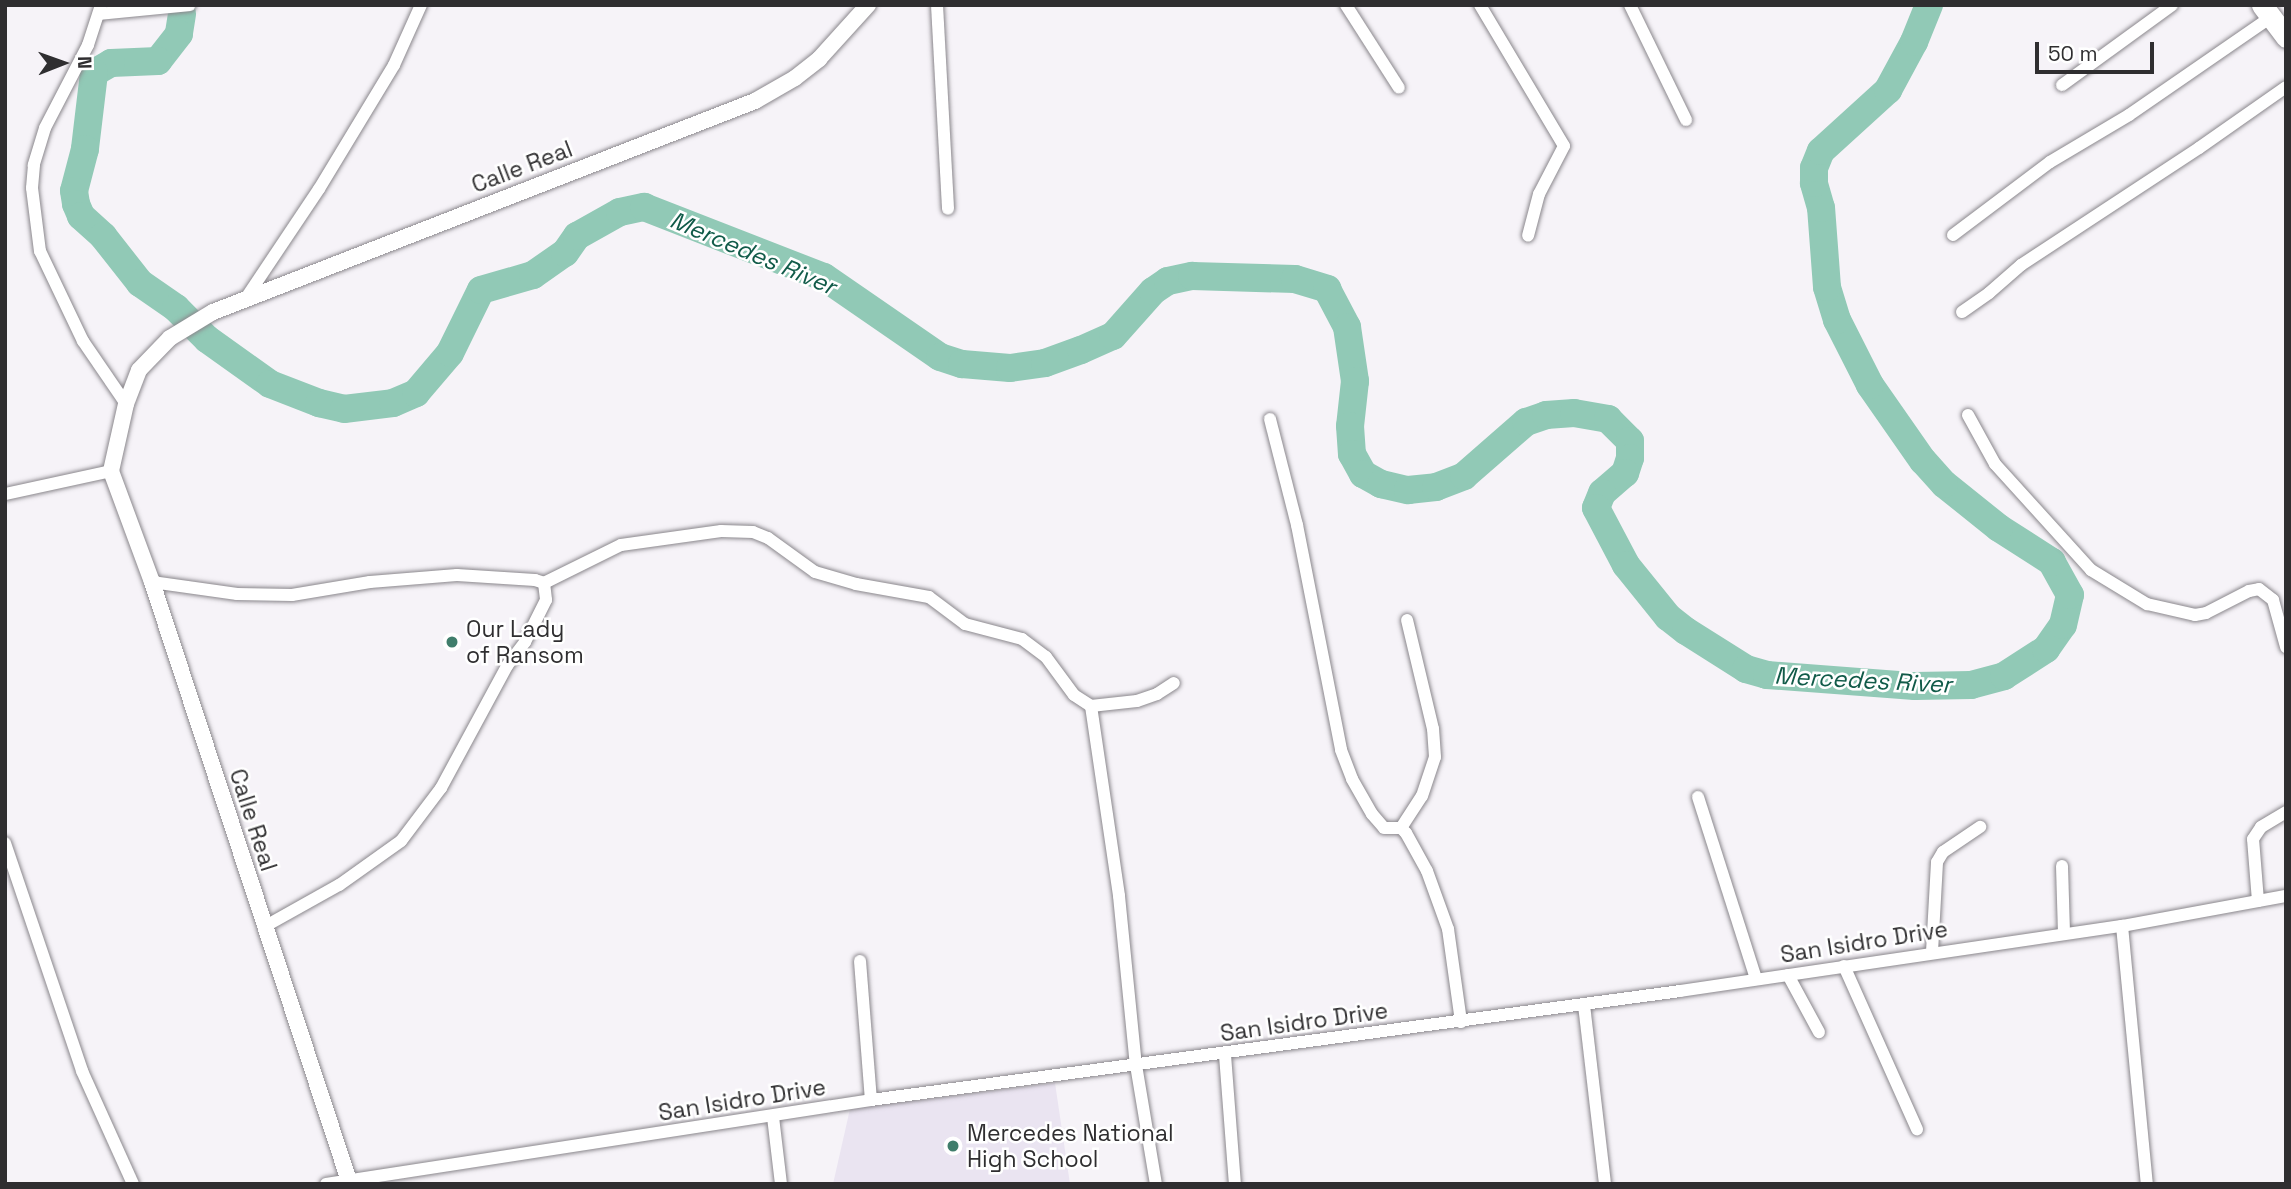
<!DOCTYPE html>
<style>
body{margin:0}
#map{position:relative;width:2291px;height:1189px;overflow:hidden;background:#f6f3f8;font-family:"Space Grotesk",sans-serif}
div>[style]{position:absolute}
.built>*{inset:0;background:#eae4f1}
.river>*{height:28px;margin:-14px;padding:0 14px;transform-origin:14px;border-radius:14px;background:#91c9b6}
.roads{filter:drop-shadow(0 0 2px #8a878c) drop-shadow(0 0 2px #8a878c)}
.minor>*{height:12px;margin:-6px;padding:0 6px;transform-origin:6px;border-radius:6px;background:#fff}
.tertiary>*{height:16px;margin:-8px;padding:0 8px;transform-origin:8px;border-radius:8px;background:#fff}
.trunk>*{height:21px;margin:-10.5px;padding:0 10.5px;transform-origin:10.5px;border-radius:10.5px;background:#fff}
.dots>*{width:19px;height:19px;translate:-50% -50%;box-sizing:border-box;border:4px solid #fff;border-radius:50%}
span{translate:-50% -50%;white-space:nowrap;text-align:center;line-height:1.15;-webkit-text-stroke:5px #fff;paint-order:stroke}
.street-label{font-size:23px;color:#2f2e30}
.poi-label{font-size:23px;color:#2f2e30}
.left{translate:0 -50%;text-align:left}
.water-label{font-size:24px;color:#115b49;font-style:italic}
.frame{position:absolute;inset:0;border:7px solid #2f2e30;pointer-events:none}
.north{position:absolute;left:28px;top:28px;width:70px;height:70px;-webkit-text-stroke:5px #fff;paint-order:stroke;rotate:89deg;font-size:19px;font-weight:700;line-height:28px;text-align:center;color:#2f2e30}
.north::after{content:'';display:block;margin:auto;width:24px;height:32px;background:#2f2e30;clip-path:polygon(50% 0,100% 100%,50% 72%,0 100%)}
.scale{position:absolute;left:2035px;top:42px;width:119px;height:32px;box-sizing:border-box;border:4px solid #2f2e30;border-top:0;padding-left:9px;font-size:21px;line-height:24px;white-space:nowrap;color:#2f2e30;-webkit-text-stroke:5px #fff;paint-order:stroke}
</style>
<div id="map">
<div class="built">
<div style="clip-path:polygon(1055px 1083px,1070px 1184px,833px 1184px,850px 1109px)"></div>
</div>
<div class="river">
<div style="left:182px;top:14px;width:20px;rotate:99deg"></div>
<div style="left:179px;top:34px;width:34px;rotate:128deg"></div>
<div style="left:158px;top:61px;width:47px;rotate:177.6deg"></div>
<div style="left:111px;top:63px;width:20px;rotate:150deg"></div>
<div style="left:94px;top:73px;width:77px;rotate:96.8deg"></div>
<div style="left:85px;top:149px;width:43px;rotate:104.7deg"></div>
<div style="left:74px;top:191px;width:13px;rotate:81deg"></div>
<div style="left:76px;top:204px;width:13px;rotate:67deg"></div>
<div style="left:81px;top:216px;width:30px;rotate:42deg"></div>
<div style="left:103px;top:236px;width:60px;rotate:51.8deg"></div>
<div style="left:140px;top:283px;width:44px;rotate:34.8deg"></div>
<div style="left:176px;top:308px;width:44px;rotate:45deg"></div>
<div style="left:207px;top:339px;width:77px;rotate:35.5deg"></div>
<div style="left:270px;top:384px;width:53px;rotate:21.2deg"></div>
<div style="left:319px;top:403px;width:26px;rotate:13deg"></div>
<div style="left:344px;top:409px;width:49px;rotate:-7deg"></div>
<div style="left:393px;top:403px;width:25px;rotate:-23deg"></div>
<div style="left:416px;top:393px;width:52px;rotate:-49.6deg"></div>
<div style="left:450px;top:353px;width:70px;rotate:-63.8deg"></div>
<div style="left:481px;top:290px;width:54px;rotate:-16.1deg"></div>
<div style="left:533px;top:275px;width:39px;rotate:-35deg"></div>
<div style="left:565px;top:253px;width:21px;rotate:-55deg"></div>
<div style="left:577px;top:236px;width:49px;rotate:-29.2deg"></div>
<div style="left:620px;top:212px;width:25px;rotate:-12deg"></div>
<div style="left:644px;top:207px;width:193px;rotate:21.3deg"></div>
<div style="left:824px;top:277px;width:141px;rotate:34.6deg"></div>
<div style="left:940px;top:357px;width:23px;rotate:18deg"></div>
<div style="left:962px;top:364px;width:48px;rotate:4.8deg"></div>
<div style="left:1010px;top:368px;width:35px;rotate:-8deg"></div>
<div style="left:1045px;top:363px;width:38px;rotate:-20deg"></div>
<div style="left:1081px;top:350px;width:35px;rotate:-24deg"></div>
<div style="left:1113px;top:336px;width:60px;rotate:-48.4deg"></div>
<div style="left:1153px;top:291px;width:18px;rotate:-34deg"></div>
<div style="left:1168px;top:281px;width:25px;rotate:-12deg"></div>
<div style="left:1192px;top:276px;width:103px;rotate:1.7deg"></div>
<div style="left:1295px;top:279px;width:34px;rotate:17deg"></div>
<div style="left:1327px;top:289px;width:43px;rotate:62.2deg"></div>
<div style="left:1347px;top:327px;width:55px;rotate:81.6deg"></div>
<div style="left:1355px;top:381px;width:45px;rotate:96.3deg"></div>
<div style="left:1350px;top:426px;width:28px;rotate:86deg"></div>
<div style="left:1352px;top:454px;width:23px;rotate:61deg"></div>
<div style="left:1363px;top:474px;width:21px;rotate:29deg"></div>
<div style="left:1381px;top:484px;width:28px;rotate:13deg"></div>
<div style="left:1408px;top:490px;width:28px;rotate:-6deg"></div>
<div style="left:1436px;top:487px;width:30px;rotate:-21deg"></div>
<div style="left:1464px;top:476px;width:82px;rotate:-41.1deg"></div>
<div style="left:1526px;top:422px;width:21px;rotate:-19deg"></div>
<div style="left:1546px;top:415px;width:28px;rotate:-4deg"></div>
<div style="left:1574px;top:413px;width:35px;rotate:10deg"></div>
<div style="left:1608px;top:419px;width:31px;rotate:45deg"></div>
<div style="left:1630px;top:441px;width:17px;rotate:90deg"></div>
<div style="left:1630px;top:458px;width:16px;rotate:108deg"></div>
<div style="left:1625px;top:473px;width:30px;rotate:139deg"></div>
<div style="left:1602px;top:493px;width:16px;rotate:112deg"></div>
<div style="left:1596px;top:508px;width:64px;rotate:62.2deg"></div>
<div style="left:1626px;top:565px;width:67px;rotate:51.1deg"></div>
<div style="left:1668px;top:617px;width:23px;rotate:38deg"></div>
<div style="left:1686px;top:631px;width:71px;rotate:32.3deg"></div>
<div style="left:1746px;top:669px;width:22px;rotate:16deg"></div>
<div style="left:1767px;top:675px;width:148px;rotate:4.3deg"></div>
<div style="left:1915px;top:686px;width:56px;rotate:-1deg"></div>
<div style="left:1971px;top:685px;width:34px;rotate:-15deg"></div>
<div style="left:2004px;top:676px;width:50px;rotate:-32.7deg"></div>
<div style="left:2046px;top:649px;width:29px;rotate:-55deg"></div>
<div style="left:2063px;top:625px;width:31px;rotate:-77deg"></div>
<div style="left:2070px;top:595px;width:38px;rotate:-119deg"></div>
<div style="left:2052px;top:562px;width:63px;rotate:-147.3deg"></div>
<div style="left:1999px;top:528px;width:70px;rotate:-141.3deg"></div>
<div style="left:1944px;top:484px;width:31px;rotate:-132deg"></div>
<div style="left:1923px;top:461px;width:93px;rotate:-124.9deg"></div>
<div style="left:1870px;top:385px;width:73px;rotate:-116.9deg"></div>
<div style="left:1837px;top:320px;width:34px;rotate:-107deg"></div>
<div style="left:1827px;top:287px;width:79px;rotate:-94.3deg"></div>
<div style="left:1821px;top:208px;width:26px;rotate:-106deg"></div>
<div style="left:1814px;top:183px;width:15px;rotate:-90deg"></div>
<div style="left:1814px;top:168px;width:18px;rotate:-68deg"></div>
<div style="left:1821px;top:151px;width:91px;rotate:-42.3deg"></div>
<div style="left:1888px;top:90px;width:55px;rotate:-61.6deg"></div>
<div style="left:1914px;top:42px;width:40px;rotate:-68deg"></div>
</div>
<div class="roads">
<div class="minor">
<div style="left:101px;top:5px;width:42px;rotate:108deg"></div>
<div style="left:88px;top:45px;width:93px;rotate:117.4deg"></div>
<div style="left:45px;top:128px;width:39px;rotate:107deg"></div>
<div style="left:34px;top:165px;width:23px;rotate:95deg"></div>
<div style="left:32px;top:188px;width:64px;rotate:82.8deg"></div>
<div style="left:40px;top:251px;width:100px;rotate:64.5deg"></div>
<div style="left:83px;top:341px;width:76px;rotate:55.7deg"></div>
<div style="left:937px;top:5px;width:204px;rotate:86.9deg"></div>
<div style="left:1346px;top:5px;width:98px;rotate:57.4deg"></div>
<div style="left:1480px;top:5px;width:164px;rotate:59.2deg"></div>
<div style="left:1564px;top:146px;width:54px;rotate:117.5deg"></div>
<div style="left:1539px;top:194px;width:43px;rotate:104.7deg"></div>
<div style="left:1630px;top:5px;width:128px;rotate:64deg"></div>
<div style="left:99px;top:14px;width:91px;rotate:-5.6deg"></div>
<div style="left:2062px;top:85px;width:136px;rotate:-36deg"></div>
<div style="left:1953px;top:235px;width:121px;rotate:-37deg"></div>
<div style="left:2050px;top:162px;width:92px;rotate:-30.7deg"></div>
<div style="left:2129px;top:115px;width:173px;rotate:-34.6deg"></div>
<div style="left:246px;top:298px;width:131px;rotate:-56.2deg"></div>
<div style="left:319px;top:189px;width:145px;rotate:-58.8deg"></div>
<div style="left:394px;top:65px;width:66px;rotate:-65.8deg"></div>
<div style="left:1962px;top:312px;width:33px;rotate:-35deg"></div>
<div style="left:1989px;top:293px;width:43px;rotate:-41.2deg"></div>
<div style="left:2021px;top:265px;width:213px;rotate:-33.3deg"></div>
<div style="left:2199px;top:148px;width:106px;rotate:-35deg"></div>
<div style="left:1968px;top:415px;width:56px;rotate:61.1deg"></div>
<div style="left:1995px;top:464px;width:143px;rotate:47.8deg"></div>
<div style="left:2091px;top:570px;width:66px;rotate:31.3deg"></div>
<div style="left:2147px;top:604px;width:49px;rotate:12.9deg"></div>
<div style="left:2195px;top:615px;width:11px;rotate:-10deg"></div>
<div style="left:2206px;top:613px;width:48px;rotate:-27.1deg"></div>
<div style="left:2249px;top:591px;width:10px;rotate:-11deg"></div>
<div style="left:2259px;top:589px;width:18px;rotate:38deg"></div>
<div style="left:2273px;top:600px;width:49px;rotate:74.5deg"></div>
<div style="left:1270px;top:419px;width:109px;rotate:75.7deg"></div>
<div style="left:1297px;top:525px;width:229px;rotate:78.9deg"></div>
<div style="left:1341px;top:750px;width:31px;rotate:69deg"></div>
<div style="left:1352px;top:779px;width:40px;rotate:60.3deg"></div>
<div style="left:1372px;top:814px;width:18px;rotate:49deg"></div>
<div style="left:1384px;top:828px;width:17px"></div>
<div style="left:1401px;top:828px;width:7px;rotate:45deg"></div>
<div style="left:1406px;top:833px;width:43px;rotate:61.1deg"></div>
<div style="left:1427px;top:871px;width:62px;rotate:70.1deg"></div>
<div style="left:1448px;top:929px;width:94px;rotate:82deg"></div>
<div style="left:5px;top:494px;width:108px;rotate:-12.2deg"></div>
<div style="left:152px;top:582px;width:86px;rotate:8deg"></div>
<div style="left:237px;top:594px;width:55px;rotate:1deg"></div>
<div style="left:292px;top:595px;width:79px;rotate:-9.5deg"></div>
<div style="left:370px;top:582px;width:87px;rotate:-4.6deg"></div>
<div style="left:457px;top:575px;width:78px;rotate:3.7deg"></div>
<div style="left:535px;top:580px;width:9px;rotate:18deg"></div>
<div style="left:544px;top:583px;width:17px;rotate:83deg"></div>
<div style="left:546px;top:600px;width:47px;rotate:116.6deg"></div>
<div style="left:525px;top:642px;width:30px;rotate:127deg"></div>
<div style="left:507px;top:666px;width:139px;rotate:118.4deg"></div>
<div style="left:441px;top:788px;width:66px;rotate:127deg"></div>
<div style="left:401px;top:841px;width:76px;rotate:144.6deg"></div>
<div style="left:339px;top:885px;width:86px;rotate:150.8deg"></div>
<div style="left:544px;top:583px;width:86px;rotate:-26.3deg"></div>
<div style="left:621px;top:545px;width:101px;rotate:-8deg"></div>
<div style="left:721px;top:531px;width:32px;rotate:2deg"></div>
<div style="left:753px;top:532px;width:16px;rotate:22deg"></div>
<div style="left:768px;top:538px;width:58px;rotate:35.9deg"></div>
<div style="left:815px;top:572px;width:43px;rotate:16.3deg"></div>
<div style="left:856px;top:584px;width:74px;rotate:10.1deg"></div>
<div style="left:929px;top:597px;width:45px;rotate:36.9deg"></div>
<div style="left:965px;top:624px;width:59px;rotate:14.7deg"></div>
<div style="left:1022px;top:639px;width:30px;rotate:37deg"></div>
<div style="left:1046px;top:657px;width:47px;rotate:53.6deg"></div>
<div style="left:1074px;top:695px;width:20px;rotate:33deg"></div>
<div style="left:1091px;top:706px;width:46px;rotate:-6.2deg"></div>
<div style="left:1137px;top:701px;width:21px;rotate:-19deg"></div>
<div style="left:1157px;top:694px;width:20px;rotate:-33deg"></div>
<div style="left:1091px;top:706px;width:192px;rotate:81.6deg"></div>
<div style="left:1119px;top:896px;width:170px;rotate:84.3deg"></div>
<div style="left:1136px;top:1065px;width:121px;rotate:80.5deg"></div>
<div style="left:1698px;top:797px;width:191px;rotate:72.3deg"></div>
<div style="left:1401px;top:828px;width:38px;rotate:-57deg"></div>
<div style="left:1422px;top:796px;width:41px;rotate:-71.6deg"></div>
<div style="left:1435px;top:757px;width:28px;rotate:-94deg"></div>
<div style="left:1433px;top:729px;width:112px;rotate:-103.4deg"></div>
<div style="left:5px;top:843px;width:241px;rotate:71.3deg"></div>
<div style="left:82px;top:1071px;width:124px;rotate:65.7deg"></div>
<div style="left:2062px;top:866px;width:67px;rotate:88.3deg"></div>
<div style="left:2258px;top:901px;width:62px;rotate:-94.6deg"></div>
<div style="left:2253px;top:839px;width:14px;rotate:-56deg"></div>
<div style="left:2261px;top:827px;width:29px;rotate:-31deg"></div>
<div style="left:2122px;top:926px;width:259px;rotate:84.5deg"></div>
<div style="left:1932px;top:952px;width:90px;rotate:-86.8deg"></div>
<div style="left:1937px;top:862px;width:12px;rotate:-59deg"></div>
<div style="left:1943px;top:852px;width:45px;rotate:-34deg"></div>
<div style="left:860px;top:961px;width:139px;rotate:85.5deg"></div>
<div style="left:1844px;top:966px;width:179px;rotate:65.9deg"></div>
<div style="left:1788px;top:975px;width:65px;rotate:61.5deg"></div>
<div style="left:1584px;top:1005px;width:180px;rotate:83.3deg"></div>
<div style="left:1225px;top:1055px;width:129px;rotate:85.6deg"></div>
<div style="left:773px;top:1117px;width:67px;rotate:83.2deg"></div>
<div style="left:326px;top:1184px;width:551px;rotate:-8.76deg"></div>
<div style="left:871px;top:1100px;width:816px;rotate:-7.67deg"></div>
<div style="left:1680px;top:991px;width:447px;rotate:-8.4deg"></div>
<div style="left:2122px;top:926px;width:167px;rotate:-10.4deg"></div>
</div>
<div class="tertiary">
<div style="left:350px;top:1184px;width:634px;rotate:-108.21deg"></div>
<div style="left:152px;top:582px;width:118px;rotate:-110.3deg"></div>
<div style="left:111px;top:471px;width:69px;rotate:-77.4deg"></div>
<div style="left:126px;top:404px;width:36px;rotate:-69deg"></div>
<div style="left:139px;top:370px;width:45px;rotate:-45.9deg"></div>
<div style="left:170px;top:338px;width:50px;rotate:-31.2deg"></div>
<div style="left:213px;top:312px;width:582px;rotate:-21.27deg"></div>
<div style="left:755px;top:101px;width:46px;rotate:-29.9deg"></div>
<div style="left:795px;top:78px;width:31px;rotate:-38deg"></div>
<div style="left:819px;top:59px;width:73px;rotate:-47.8deg"></div>
</div>
<div class="trunk">
<div style="left:2262px;top:5px;width:40px;rotate:53deg"></div>
</div>
</div>
<div class="dots">
<div style="left:452px;top:642px;background:#3f7d6b"></div>
<div style="left:953px;top:1146px;background:#3f7d6b"></div>
</div>
<div class="street-label">
<span style="left:522px;top:167px;rotate:-21deg">Calle Real</span>
<span style="left:253px;top:820px;rotate:72deg">Calle Real</span>
<span style="left:1864px;top:942px;rotate:-9deg">San Isidro Drive</span>
<span style="left:1304px;top:1022px;rotate:-8deg">San Isidro Drive</span>
<span style="left:742px;top:1100px;rotate:-9deg">San Isidro Drive</span>
</div>
<div class="poi-label">
<span class="left" style="left:466px;top:642px">Our Lady<br>of Ransom</span>
<span class="left" style="left:967px;top:1146px">Mercedes National<br>High School</span>
</div>
<div class="water-label">
<span style="left:753px;top:253px;rotate:23deg">Mercedes River</span>
<span style="left:1863px;top:680px;rotate:3deg">Mercedes River</span>
</div>
<div class="frame"></div>
<div class="north">N</div>
<div class="scale">50 m</div>
</div>
